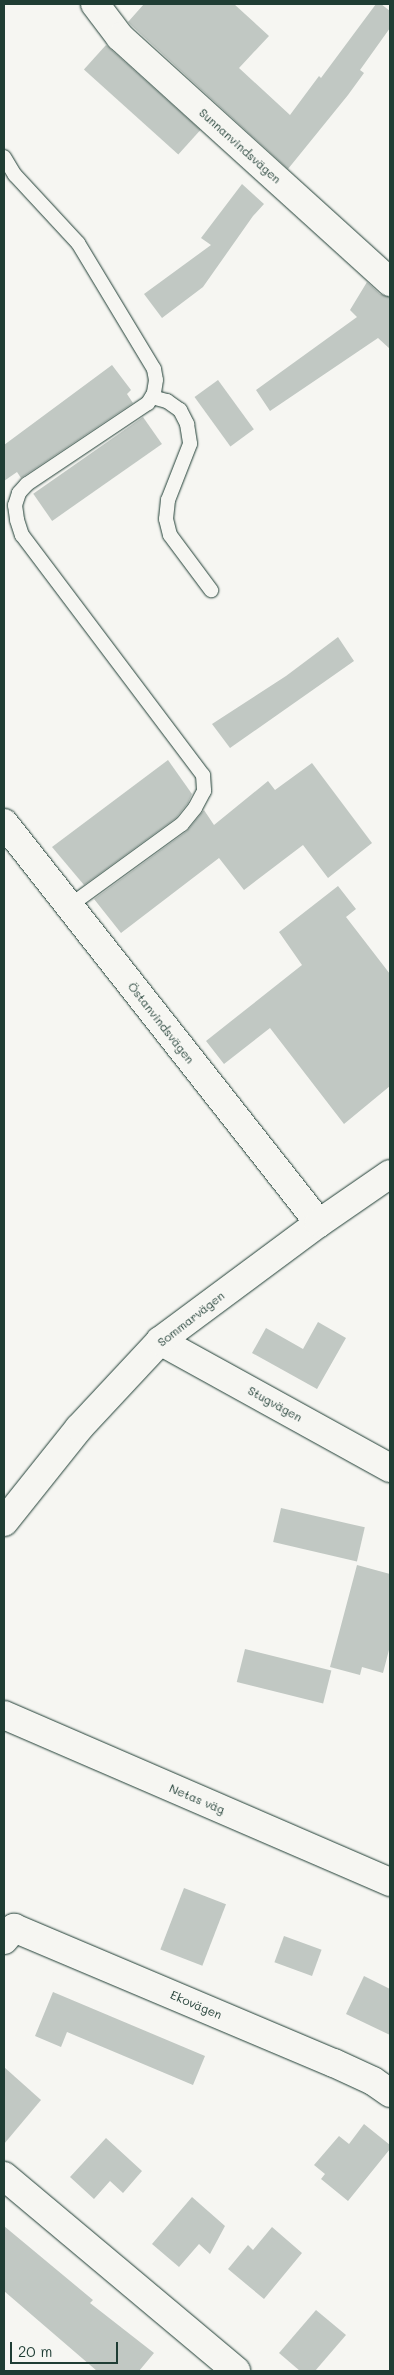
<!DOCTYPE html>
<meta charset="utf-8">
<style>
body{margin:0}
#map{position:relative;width:394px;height:2375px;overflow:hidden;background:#f6f6f2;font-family:Mali,sans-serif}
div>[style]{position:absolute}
.building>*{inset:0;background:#c1c8c3;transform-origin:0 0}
.roads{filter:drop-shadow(0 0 1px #1f3d34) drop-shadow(0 0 1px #1f3d34)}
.lane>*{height:14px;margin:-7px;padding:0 7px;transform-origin:7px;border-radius:7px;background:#f6f6f2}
.street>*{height:28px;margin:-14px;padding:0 14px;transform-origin:14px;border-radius:14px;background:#f6f6f2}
span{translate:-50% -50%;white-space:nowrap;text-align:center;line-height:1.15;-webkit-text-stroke:4.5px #f6f6f2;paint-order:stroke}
.street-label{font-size:12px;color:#1f3d34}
.frame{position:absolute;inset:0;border:5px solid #1f3d34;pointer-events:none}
.scale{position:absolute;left:10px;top:2342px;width:108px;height:22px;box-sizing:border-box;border:2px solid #1f3d34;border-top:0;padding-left:6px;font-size:15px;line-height:18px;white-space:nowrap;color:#1f3d34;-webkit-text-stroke:4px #f6f6f2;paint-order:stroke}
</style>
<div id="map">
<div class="building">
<div style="clip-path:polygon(144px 4px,234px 4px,269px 36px,239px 68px,290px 115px,319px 76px,321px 78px,376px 4px,381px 4px,390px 11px,390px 28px,360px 70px,364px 73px,348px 95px,288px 169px,132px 26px,128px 22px)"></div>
<div style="left:106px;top:45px;width:127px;height:33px;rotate:42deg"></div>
<div style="clip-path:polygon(242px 184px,264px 204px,253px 216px,203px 287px,162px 318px,144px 294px,211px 245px,201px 238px)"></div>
<div style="clip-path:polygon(367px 282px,380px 294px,390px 297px,390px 349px,378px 338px,270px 411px,256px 390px,357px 317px,350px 310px)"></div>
<div style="clip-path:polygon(112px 365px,131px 390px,127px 394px,133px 403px,21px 478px,17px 472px,4px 481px,4px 445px)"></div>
<div style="left:218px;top:380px;width:61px;height:29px;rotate:54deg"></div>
<div style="left:143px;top:417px;width:33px;height:134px;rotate:55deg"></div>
<div style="clip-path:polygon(338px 637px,354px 661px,230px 748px,212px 724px,286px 676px)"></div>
<div style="clip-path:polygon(168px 760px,192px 794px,188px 803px,176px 818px,84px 885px,52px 847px)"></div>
<div style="clip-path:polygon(312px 763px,372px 843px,328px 878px,303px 845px,244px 890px,219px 858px,121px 933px,94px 899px,187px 831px,204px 810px,214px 825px,268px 781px,275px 790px)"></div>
<div style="clip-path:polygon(338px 886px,356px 909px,346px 917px,390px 974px,390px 1086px,344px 1124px,270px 1028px,224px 1064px,206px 1041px,302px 965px,279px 932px)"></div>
<div style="clip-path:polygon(318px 1322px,346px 1338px,317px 1389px,252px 1353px,266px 1328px,303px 1349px)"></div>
<div style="left:281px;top:1508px;width:86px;height:35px;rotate:13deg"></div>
<div style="clip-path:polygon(357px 1565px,390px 1574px,390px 1646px,383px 1673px,362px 1667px,360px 1675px,330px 1667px)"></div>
<div style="left:245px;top:1649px;width:89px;height:34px;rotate:14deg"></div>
<div style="left:184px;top:1888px;width:45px;height:66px;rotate:21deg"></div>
<div style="left:284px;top:1936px;width:40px;height:28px;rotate:20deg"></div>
<div style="clip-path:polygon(364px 1976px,390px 1989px,390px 2035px,346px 2014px)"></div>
<div style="clip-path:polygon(53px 1992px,205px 2056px,193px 2085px,67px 2032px,61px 2047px,35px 2036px)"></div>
<div style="clip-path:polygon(4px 2067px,41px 2100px,4px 2144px)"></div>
<div style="clip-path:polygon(364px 2124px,390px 2145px,390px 2149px,348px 2201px,321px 2179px,325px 2174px,314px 2165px,339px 2136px,349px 2144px)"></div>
<div style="clip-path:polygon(106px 2138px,142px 2171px,123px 2193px,110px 2181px,94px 2199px,70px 2177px)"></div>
<div style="clip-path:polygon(192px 2197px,225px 2226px,210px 2254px,199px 2244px,179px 2267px,152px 2244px)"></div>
<div style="clip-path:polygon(4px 2226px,93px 2300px,90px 2303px,154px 2353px,139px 2371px,97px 2371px,4px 2291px)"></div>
<div style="clip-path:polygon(272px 2227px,302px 2253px,264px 2299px,228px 2269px,248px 2245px,253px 2250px)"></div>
<div style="clip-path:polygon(316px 2310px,346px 2335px,315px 2371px,300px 2371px,279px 2353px)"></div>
</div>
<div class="roads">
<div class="lane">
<div style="left:4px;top:157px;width:21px;rotate:59deg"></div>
<div style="left:15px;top:175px;width:93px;rotate:47.2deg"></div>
<div style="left:78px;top:243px;width:147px;rotate:58.9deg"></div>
<div style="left:154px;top:369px;width:11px;rotate:80deg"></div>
<div style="left:156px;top:380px;width:13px;rotate:99deg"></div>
<div style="left:154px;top:393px;width:12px;rotate:121deg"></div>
<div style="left:148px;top:403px;width:146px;rotate:146.2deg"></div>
<div style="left:27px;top:484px;width:12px;rotate:132deg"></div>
<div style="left:19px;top:493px;width:13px;rotate:108deg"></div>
<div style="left:15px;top:505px;width:15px;rotate:82deg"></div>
<div style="left:17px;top:520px;width:16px;rotate:72deg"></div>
<div style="left:22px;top:535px;width:301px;rotate:53deg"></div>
<div style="left:203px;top:775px;width:16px;rotate:86deg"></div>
<div style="left:204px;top:791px;width:19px;rotate:118deg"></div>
<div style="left:195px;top:808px;width:21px;rotate:129deg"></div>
<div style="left:182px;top:824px;width:140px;rotate:144deg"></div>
<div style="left:152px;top:397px;width:16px;rotate:15deg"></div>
<div style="left:167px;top:401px;width:16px;rotate:35deg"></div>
<div style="left:180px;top:410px;width:16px;rotate:63deg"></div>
<div style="left:187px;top:424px;width:20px;rotate:81deg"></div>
<div style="left:190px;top:444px;width:60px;rotate:111.4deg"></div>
<div style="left:168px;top:500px;width:19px;rotate:96deg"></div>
<div style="left:166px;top:519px;width:16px;rotate:76deg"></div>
<div style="left:170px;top:535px;width:69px;rotate:53.3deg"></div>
</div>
<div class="street">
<div style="left:95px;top:4px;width:41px;rotate:52.9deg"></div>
<div style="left:120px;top:37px;width:365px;rotate:42.2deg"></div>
<div style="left:4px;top:823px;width:509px;rotate:51.78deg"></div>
<div style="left:160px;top:1341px;width:263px;rotate:28.9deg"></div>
<div style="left:4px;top:1522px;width:120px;rotate:-51.4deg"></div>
<div style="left:79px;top:1428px;width:119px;rotate:-47deg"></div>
<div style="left:160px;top:1341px;width:198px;rotate:-36.6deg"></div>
<div style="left:319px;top:1223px;width:86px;rotate:-34.6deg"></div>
<div style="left:4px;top:1715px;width:421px;rotate:23.4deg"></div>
<div style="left:4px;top:1940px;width:16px;rotate:-50deg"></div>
<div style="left:14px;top:1928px;width:347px;rotate:22.9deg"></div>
<div style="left:334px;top:2063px;width:43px;rotate:24.8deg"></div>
<div style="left:373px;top:2081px;width:21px;rotate:35deg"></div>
<div style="left:4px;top:2176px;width:303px;rotate:40deg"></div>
</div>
</div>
<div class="street-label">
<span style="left:240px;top:146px;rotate:42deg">Sunnanvindsvägen</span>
<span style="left:161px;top:1023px;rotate:52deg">Östanvindsvägen</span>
<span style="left:191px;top:1319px;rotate:-38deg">Sommarvägen</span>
<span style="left:275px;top:1404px;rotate:29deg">Stugvägen</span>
<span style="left:197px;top:1799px;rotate:23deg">Netas väg</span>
<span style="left:196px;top:2005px;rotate:23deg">Ekovägen</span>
</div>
<div class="frame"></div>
<div class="scale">20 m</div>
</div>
